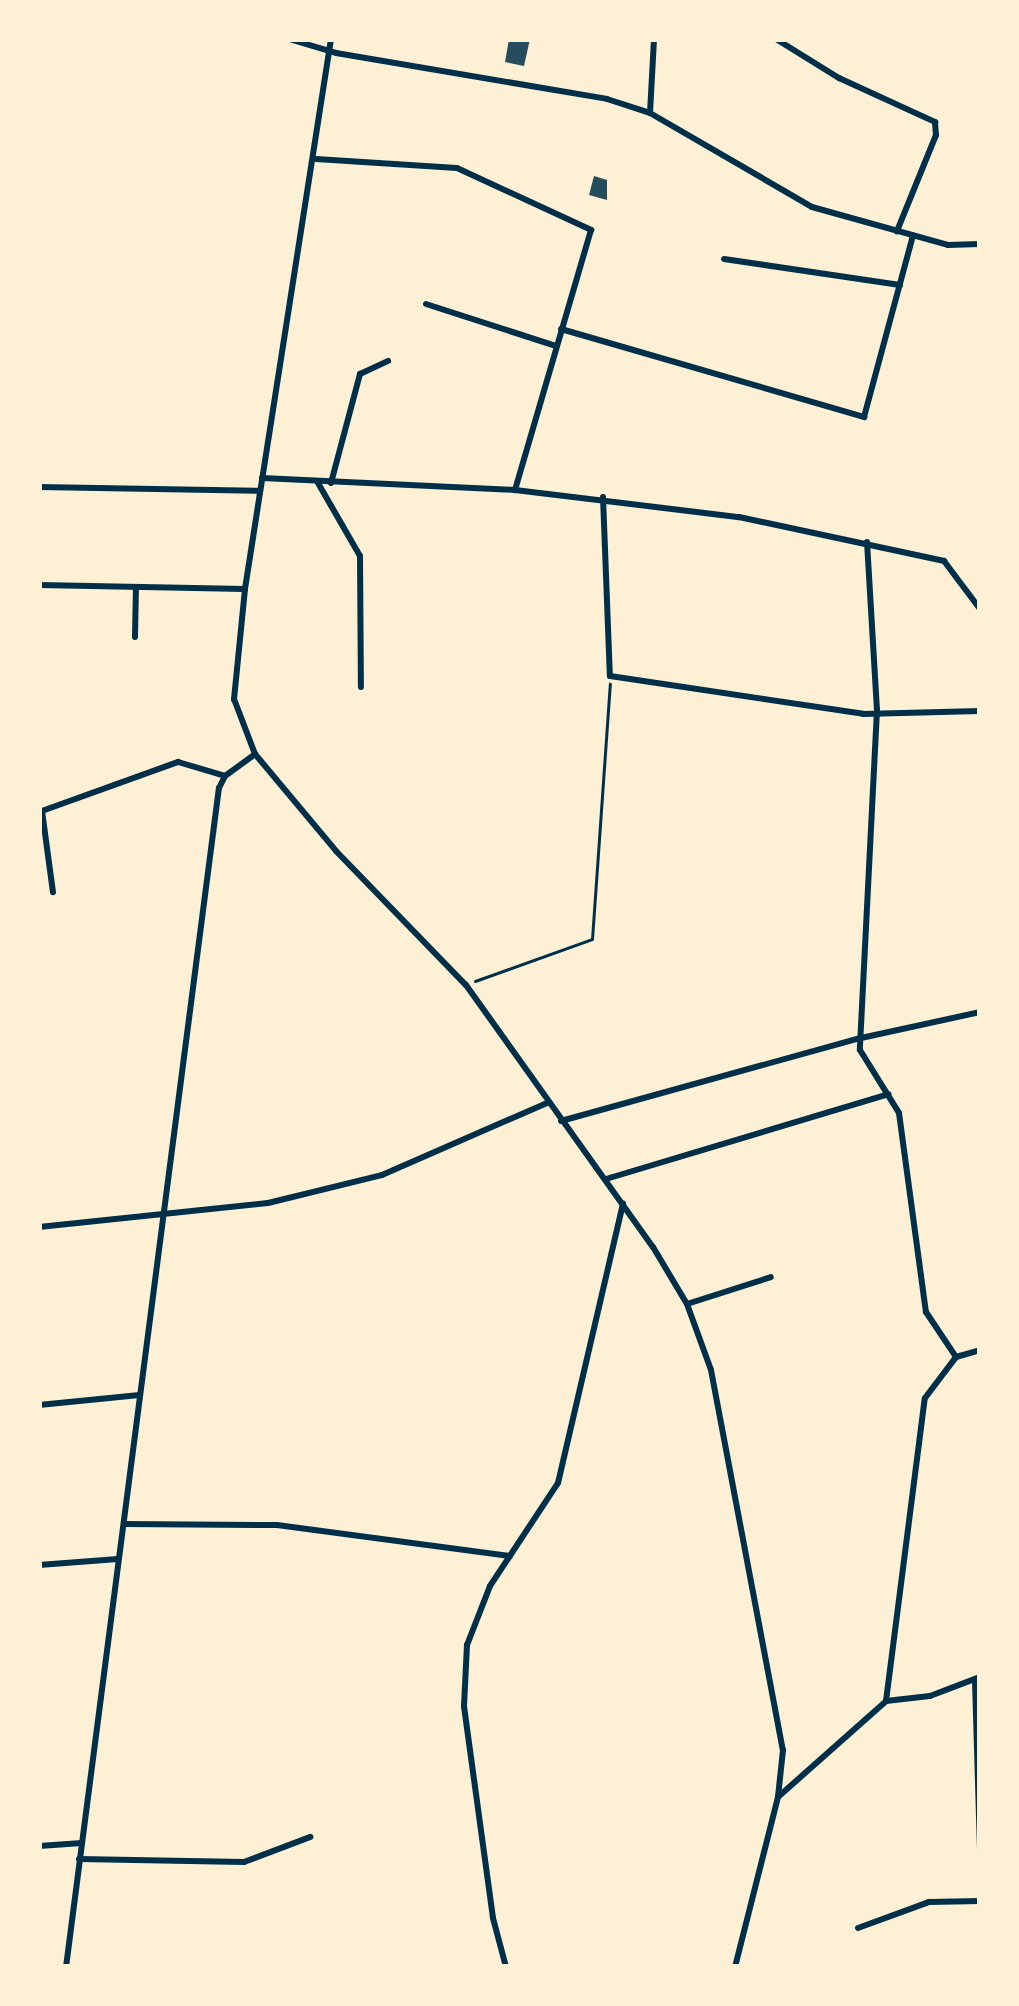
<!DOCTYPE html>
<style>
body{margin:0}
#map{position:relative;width:1019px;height:2006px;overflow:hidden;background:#fdf0d5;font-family:"Source Sans 3",sans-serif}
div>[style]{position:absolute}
.building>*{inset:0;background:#264d5e}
.path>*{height:3px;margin:-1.5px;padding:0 1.5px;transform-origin:1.5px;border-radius:1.5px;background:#003049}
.minor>*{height:6px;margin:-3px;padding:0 3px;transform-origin:3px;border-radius:3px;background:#003049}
span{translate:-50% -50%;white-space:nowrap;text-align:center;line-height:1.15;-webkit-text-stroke:12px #fdf0d5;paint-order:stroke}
.frame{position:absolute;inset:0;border:42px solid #fdf0d5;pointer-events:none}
</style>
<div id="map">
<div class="building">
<div style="clip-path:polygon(509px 39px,530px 39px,524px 66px,505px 62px)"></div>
<div style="clip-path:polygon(594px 176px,607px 180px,607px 200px,589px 195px)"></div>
</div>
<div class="path">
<div style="left:475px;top:981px;width:124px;rotate:-19.7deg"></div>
<div style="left:592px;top:939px;width:256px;rotate:-86deg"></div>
</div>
<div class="minor">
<div style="left:289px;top:39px;width:49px;rotate:16.6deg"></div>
<div style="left:336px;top:53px;width:275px;rotate:9.6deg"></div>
<div style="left:607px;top:99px;width:45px;rotate:18deg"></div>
<div style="left:650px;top:113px;width:187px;rotate:30.1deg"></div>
<div style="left:812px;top:207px;width:141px;rotate:15.6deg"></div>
<div style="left:948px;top:245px;width:32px;rotate:-2deg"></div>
<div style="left:331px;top:39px;width:557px;rotate:98.89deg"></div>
<div style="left:245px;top:589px;width:111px;rotate:95.7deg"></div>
<div style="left:234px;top:699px;width:59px;rotate:69.1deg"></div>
<div style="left:255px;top:754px;width:126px;rotate:50.1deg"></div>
<div style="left:336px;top:851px;width:187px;rotate:45.9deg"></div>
<div style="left:466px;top:985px;width:322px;rotate:54.5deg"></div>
<div style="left:653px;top:1247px;width:66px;rotate:59.2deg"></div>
<div style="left:687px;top:1304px;width:70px;rotate:70deg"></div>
<div style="left:711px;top:1370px;width:387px;rotate:79.3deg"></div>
<div style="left:783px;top:1750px;width:47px;rotate:96.1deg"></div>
<div style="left:778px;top:1797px;width:175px;rotate:104.2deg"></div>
<div style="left:776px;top:39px;width:74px;rotate:31.8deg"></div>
<div style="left:839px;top:78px;width:106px;rotate:24.6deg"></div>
<div style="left:935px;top:122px;width:13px;rotate:86deg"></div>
<div style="left:936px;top:135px;width:104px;rotate:112.1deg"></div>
<div style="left:650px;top:113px;width:74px;rotate:-86.9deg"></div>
<div style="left:316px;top:159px;width:141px;rotate:3.7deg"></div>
<div style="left:457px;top:168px;width:148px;rotate:24.8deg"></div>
<div style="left:591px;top:230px;width:271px;rotate:106.3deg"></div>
<div style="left:724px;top:259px;width:178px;rotate:8.4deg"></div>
<div style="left:426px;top:304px;width:137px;rotate:17.9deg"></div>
<div style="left:561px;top:329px;width:316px;rotate:16.2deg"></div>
<div style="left:864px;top:417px;width:188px;rotate:-74.9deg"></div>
<div style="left:262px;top:478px;width:253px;rotate:2.7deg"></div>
<div style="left:515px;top:490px;width:226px;rotate:6.9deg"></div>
<div style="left:739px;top:517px;width:210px;rotate:12.1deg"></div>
<div style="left:944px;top:561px;width:60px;rotate:53.1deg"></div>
<div style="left:318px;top:483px;width:84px;rotate:60.1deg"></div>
<div style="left:360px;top:556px;width:131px;rotate:89.6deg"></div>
<div style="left:331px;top:483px;width:113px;rotate:-75.1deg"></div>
<div style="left:360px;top:374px;width:31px;rotate:-25deg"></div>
<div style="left:39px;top:487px;width:221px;rotate:1deg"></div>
<div style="left:603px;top:497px;width:179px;rotate:87.8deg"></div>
<div style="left:610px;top:676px;width:256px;rotate:8.5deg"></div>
<div style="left:863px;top:714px;width:117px;rotate:-1.5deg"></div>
<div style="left:867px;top:542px;width:168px;rotate:86.6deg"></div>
<div style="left:877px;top:710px;width:340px;rotate:92.9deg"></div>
<div style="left:860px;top:1050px;width:74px;rotate:58.2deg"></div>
<div style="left:899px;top:1113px;width:201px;rotate:82.3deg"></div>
<div style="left:926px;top:1312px;width:54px;rotate:56.3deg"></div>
<div style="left:39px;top:585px;width:206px;rotate:1.1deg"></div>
<div style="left:135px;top:637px;width:50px;rotate:-88.9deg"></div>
<div style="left:42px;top:811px;width:82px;rotate:82.3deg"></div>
<div style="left:39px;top:812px;width:148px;rotate:-19.8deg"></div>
<div style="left:178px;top:762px;width:49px;rotate:16.6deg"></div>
<div style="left:561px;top:1121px;width:311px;rotate:-15.5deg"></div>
<div style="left:861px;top:1038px;width:122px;rotate:-12.3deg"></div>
<div style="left:606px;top:1179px;width:295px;rotate:-16.7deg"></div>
<div style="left:39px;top:1227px;width:230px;rotate:-6deg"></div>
<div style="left:268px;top:1203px;width:117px;rotate:-13.8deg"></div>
<div style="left:382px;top:1175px;width:182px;rotate:-23.6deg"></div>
<div style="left:687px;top:1304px;width:88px;rotate:-17.8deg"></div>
<div style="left:39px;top:1405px;width:101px;rotate:-5.7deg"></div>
<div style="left:124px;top:1524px;width:153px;rotate:0.4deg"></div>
<div style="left:277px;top:1525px;width:235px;rotate:7.6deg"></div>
<div style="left:39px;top:1565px;width:79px;rotate:-4.3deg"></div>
<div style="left:975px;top:1681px;width:170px;rotate:88.3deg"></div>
<div style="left:886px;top:1701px;width:305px;rotate:-82.7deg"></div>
<div style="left:925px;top:1398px;width:51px;rotate:-52.9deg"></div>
<div style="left:956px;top:1357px;width:25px;rotate:-16deg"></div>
<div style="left:778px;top:1797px;width:144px;rotate:-41.6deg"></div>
<div style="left:886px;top:1701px;width:44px;rotate:-6.5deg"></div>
<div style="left:930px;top:1696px;width:53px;rotate:-20.8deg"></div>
<div style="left:39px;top:1846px;width:43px;rotate:-4deg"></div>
<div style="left:79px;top:1859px;width:165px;rotate:1deg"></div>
<div style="left:244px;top:1862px;width:71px;rotate:-20.7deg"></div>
<div style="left:858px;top:1928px;width:76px;rotate:-20.1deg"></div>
<div style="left:929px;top:1902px;width:51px;rotate:-1.1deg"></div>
<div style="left:66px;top:1967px;width:1189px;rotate:-82.61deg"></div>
<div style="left:219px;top:788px;width:13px;rotate:-63deg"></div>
<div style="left:225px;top:776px;width:37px;rotate:-36deg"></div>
<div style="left:506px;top:1967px;width:51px;rotate:-104.9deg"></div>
<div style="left:493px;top:1918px;width:214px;rotate:-97.8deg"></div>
<div style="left:464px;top:1706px;width:61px;rotate:-87.2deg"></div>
<div style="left:467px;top:1645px;width:63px;rotate:-68.7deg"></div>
<div style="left:490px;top:1586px;width:123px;rotate:-56.6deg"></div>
<div style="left:558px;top:1483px;width:287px;rotate:-76.9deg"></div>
</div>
<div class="frame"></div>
</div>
